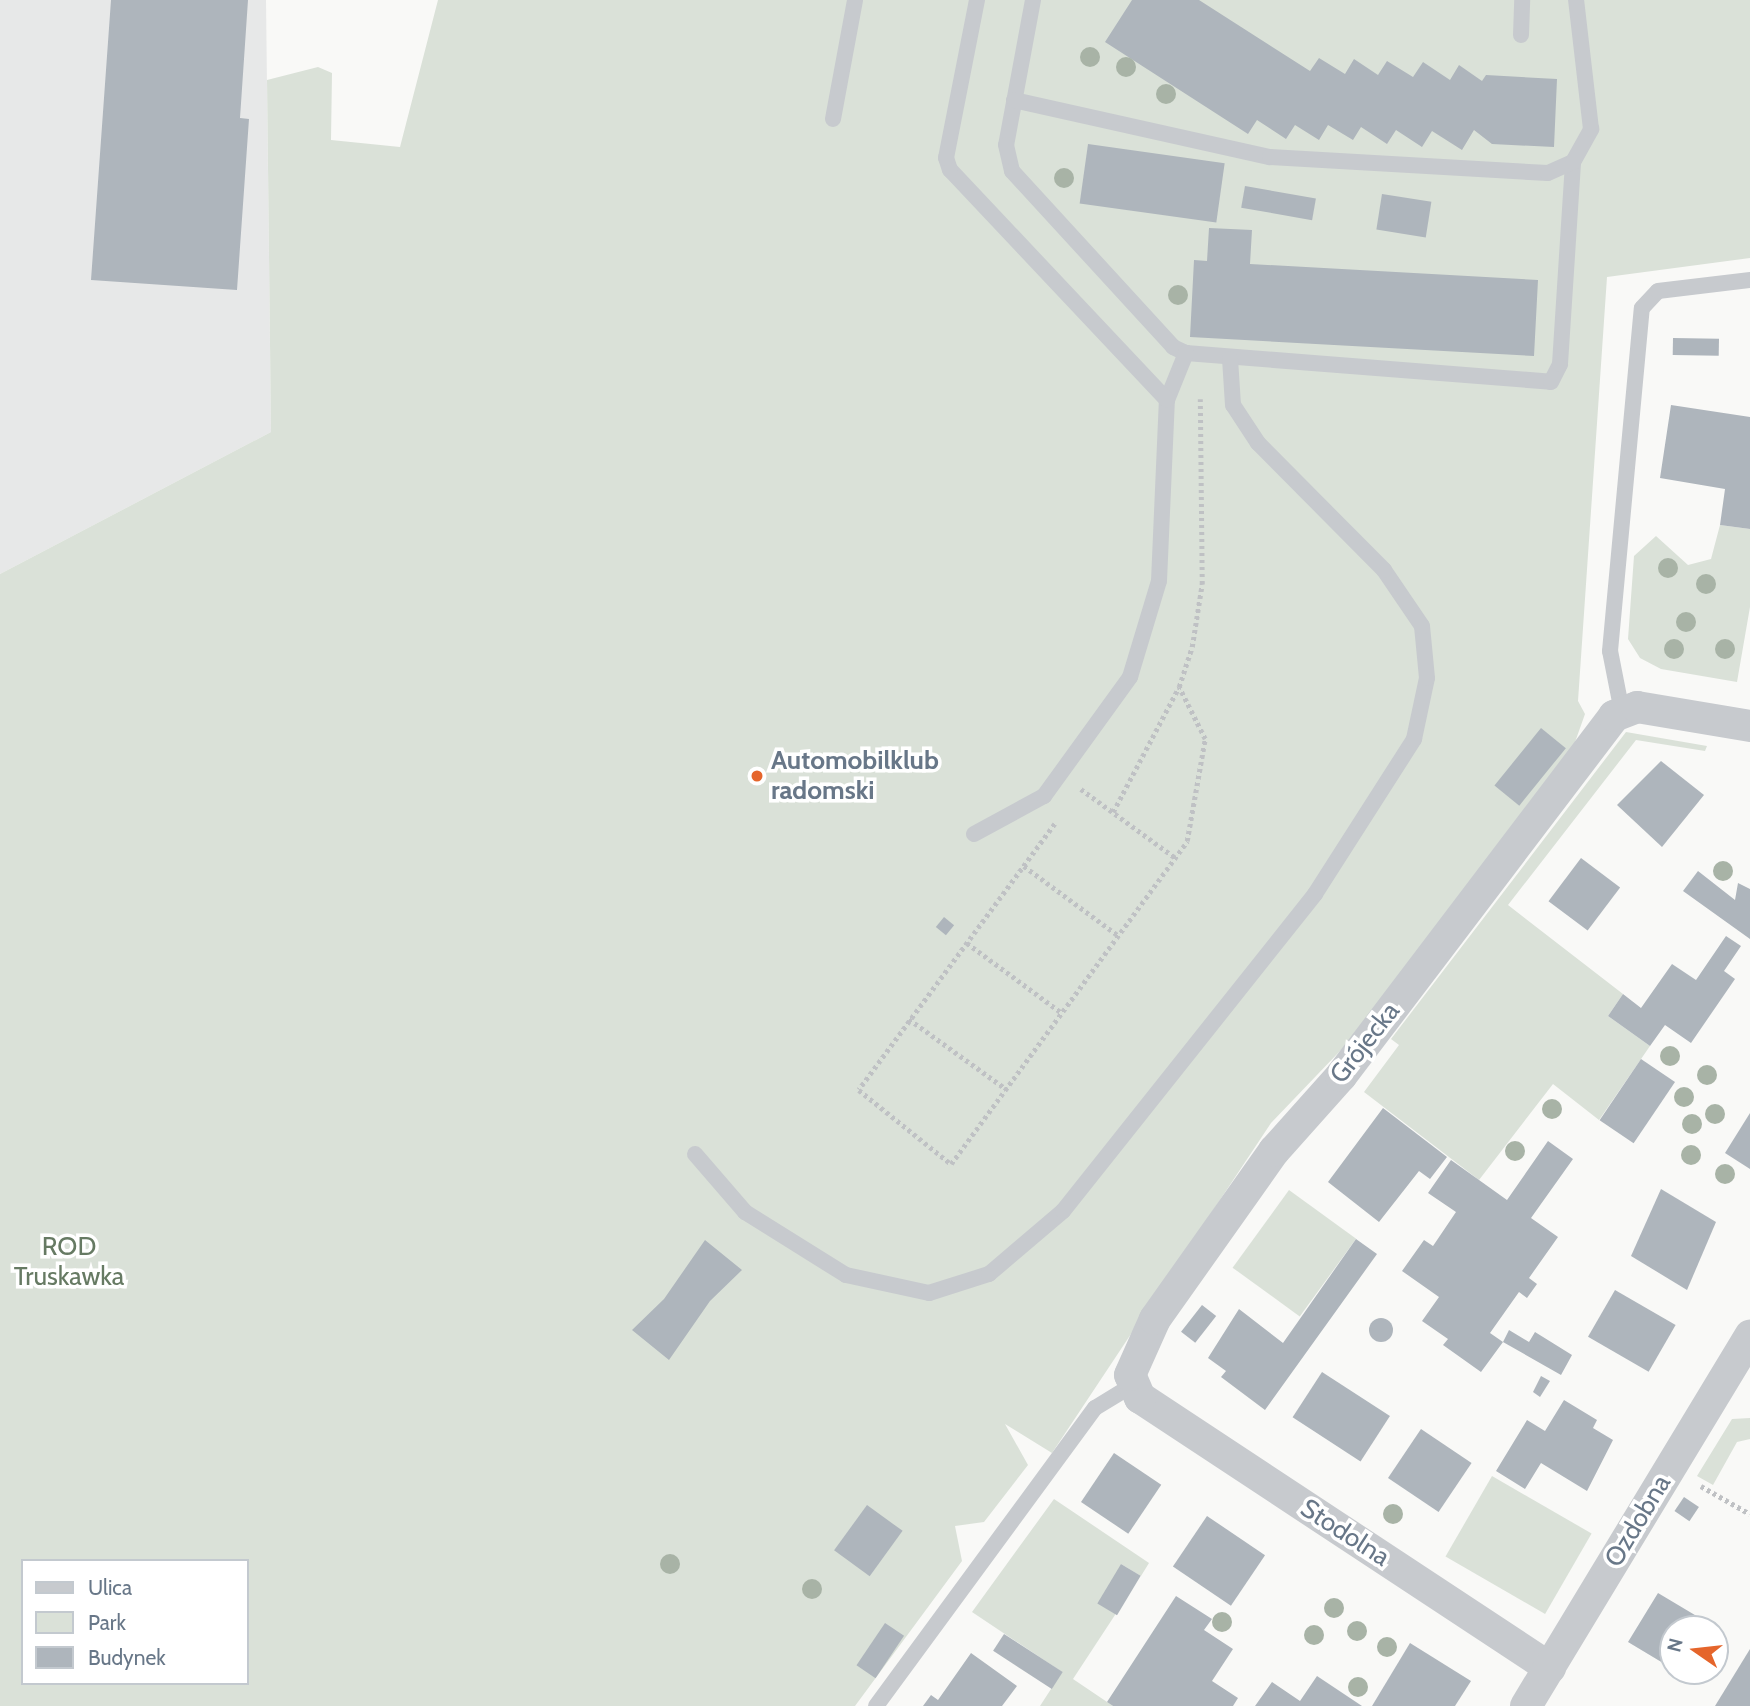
<!DOCTYPE html>
<meta charset="utf-8">
<style>
body{margin:0}
#map{position:relative;width:1750px;height:1706px;overflow:hidden;background:#f9f9f7;font-family:Cabin,sans-serif}
div>[style]{position:absolute}
.built>*{inset:0;background:#e7e8e8}
.green>*{inset:0;background:#dae1d8;transform-origin:0 0}
.building>*{inset:0;background:#aeb5bc;transform-origin:0 0}
.round{border-radius:50%}
.path>*{height:4.5px;margin-top:-2.25px;transform-origin:0;background:repeating-linear-gradient(90deg,#bfc1c4 0 3.5px,transparent 0 7px)}
.service>*{height:16px;margin:-8px;padding:0 8px;transform-origin:8px;border-radius:8px;background:#c7cace}
.minor>*{height:32px;margin:-16px;padding:0 16px;transform-origin:16px;border-radius:16px;background:#c7cace}
.trees>*{width:20px;height:20px;margin:-10px;border-radius:50%;background:#a8b3a6}
.dots>*{width:19px;height:19px;translate:-50% -50%;box-sizing:border-box;border:4px solid #fff;border-radius:50%}
span{translate:-50% -50%;white-space:nowrap;text-align:center;line-height:1.15;-webkit-text-stroke:7px #fff;paint-order:stroke}
.poi-label{font-size:26px;color:#687788;font-weight:700}
.left{translate:0 -50%;text-align:left}
.street-label{font-size:26px;color:#687788}
.park-label{font-size:26px;color:#667a63}
.legend{position:absolute;left:21px;top:1559px;width:228px;height:126px;box-sizing:border-box;background:#fff;border:2px solid #c3c9cf;margin:0;padding:9px 12px;list-style:none;font-size:21px;color:#687788}
.legend li{display:flex;align-items:center;gap:14px;height:35px}
.legend b{width:35px;border:2px solid #c3c9cf}
.north{position:absolute;left:1659px;top:1615px;width:70px;height:70px;box-sizing:border-box;background:#fff;border:2px solid #c3c9cf;border-radius:50%;rotate:284deg;font-size:19px;font-weight:700;line-height:28px;text-align:center;color:#687788}
.north::after{content:'';display:block;margin:auto;width:24px;height:32px;background:#e5652b;clip-path:polygon(50% 0,100% 100%,50% 72%,0 100%)}
</style>
<div id="map">
<div class="built">
<div style="clip-path:polygon(0 0,266px 0,271px 432px,0 574px)"></div>
</div>
<div class="green">
<div style="clip-path:polygon(evenodd,438px 0,1750px 0,1750px 258px,1607px 277px,1578px 701px,1585px 714px,1574px 745px,1362px 1028px,1271px 1123px,1052px 1453px,1005px 1424px,1028px 1465px,984px 1522px,955px 1526px,962px 1561px,855px 1706px,0 1706px,0 574px,271px 432px,267px 80px,318px 67px,332px 73px,331px 140px,400px 147px,438px 0,23px 1561px,247px 1561px,247px 1683px,23px 1683px,23px 1561px)"></div>
<div style="clip-path:polygon(1720px 525px,1750px 529px,1750px 607px,1737px 682px,1661px 669px,1640px 658px,1628px 639px,1634px 556px,1656px 536px,1688px 565px,1711px 559px)"></div>
<div style="clip-path:polygon(1626px 732px,1707px 746px,1705px 751px,1636px 740px,1508px 905px,1623px 994px,1608px 1016px,1650px 1046px,1599px 1120px,1553px 1084px,1479px 1180px,1364px 1092px,1399px 1045px,1391px 1039px)"></div>
<div style="left:1289px;top:1190px;width:83px;height:96px;rotate:36deg"></div>
<div style="clip-path:polygon(1750px 1418px,1750px 1439px,1737px 1442px,1713px 1485px,1697px 1476px,1732px 1419px)"></div>
<div style="left:1492px;top:1476px;width:115px;height:93px;rotate:30deg"></div>
<div style="clip-path:polygon(1054px 1499px,1149px 1563px,1141px 1576px,1121px 1564px,1115px 1615px,1073px 1679px,1113px 1706px,1040px 1706px,1062px 1672px,972px 1612px)"></div>
</div>
<div class="building">
<div style="clip-path:polygon(111px 0,248px 0,240px 118px,249px 119px,237px 290px,91px 280px)"></div>
<div style="clip-path:polygon(1132px 0,1199px 0,1310px 71px,1319px 58px,1345px 74px,1354px 59px,1378px 75px,1387px 61px,1413px 77px,1423px 62px,1450px 80px,1459px 65px,1482px 81px,1486px 75px,1557px 79px,1554px 147px,1492px 144px,1474px 130px,1462px 150px,1432px 131px,1422px 147px,1396px 130px,1387px 144px,1361px 127px,1353px 140px,1328px 125px,1319px 140px,1295px 125px,1286px 139px,1257px 120px,1248px 134px,1105px 42px)"></div>
<div style="left:1088px;top:144px;width:138px;height:60px;rotate:8deg"></div>
<div style="left:1245px;top:186px;width:72px;height:22px;rotate:10deg"></div>
<div style="left:1382px;top:194px;width:50px;height:36px;rotate:9deg"></div>
<div style="clip-path:polygon(1209px 228px,1252px 230px,1250px 264px,1538px 280px,1534px 356px,1190px 337px,1194px 260px,1207px 261px)"></div>
<div style="left:1673px;top:338px;width:46px;height:17px;rotate:1deg"></div>
<div style="clip-path:polygon(1671px 405px,1750px 417px,1750px 529px,1720px 525px,1725px 489px,1660px 478px)"></div>
<div style="left:1541px;top:728px;width:32px;height:74px;rotate:39deg"></div>
<div style="clip-path:polygon(1661px 761px,1704px 795px,1662px 847px,1617px 805px)"></div>
<div style="left:1581px;top:858px;width:49px;height:54px;rotate:37deg"></div>
<div style="clip-path:polygon(1698px 871px,1735px 900px,1738px 883px,1750px 889px,1750px 939px,1683px 891px)"></div>
<div style="left:944px;top:917px;width:13px;height:13px;rotate:39deg"></div>
<div style="clip-path:polygon(1726px 936px,1741px 946px,1724px 971px,1735px 979px,1691px 1043px,1665px 1025px,1650px 1046px,1608px 1016px,1623px 994px,1641px 1008px,1672px 964px,1696px 980px)"></div>
<div style="left:1641px;top:1059px;width:41px;height:74px;rotate:34deg"></div>
<div style="clip-path:polygon(1383px 1108px,1447px 1157px,1430px 1179px,1419px 1171px,1379px 1222px,1328px 1182px)"></div>
<div style="clip-path:polygon(1750px 1113px,1750px 1169px,1725px 1153px)"></div>
<div style="clip-path:polygon(1548px 1141px,1573px 1159px,1531px 1218px,1558px 1237px,1529px 1278px,1537px 1284px,1527px 1298px,1519px 1292px,1490px 1333px,1503px 1342px,1509px 1330px,1529px 1342px,1535px 1332px,1572px 1355px,1561px 1375px,1503px 1342px,1481px 1372px,1443px 1345px,1448px 1339px,1422px 1321px,1439px 1297px,1402px 1271px,1424px 1240px,1433px 1246px,1456px 1212px,1428px 1193px,1451px 1160px,1507px 1200px)"></div>
<div style="clip-path:polygon(1661px 1189px,1716px 1222px,1687px 1290px,1631px 1256px)"></div>
<div style="clip-path:polygon(1356px 1239px,1377px 1254px,1265px 1410px,1221px 1377px,1226px 1371px,1208px 1358px,1239px 1309px,1283px 1343px)"></div>
<div style="clip-path:polygon(705px 1240px,742px 1270px,710px 1301px,669px 1360px,632px 1330px,664px 1299px)"></div>
<div style="left:1615px;top:1290px;width:70px;height:54px;rotate:30deg"></div>
<div style="left:1202px;top:1305px;width:18px;height:34px;rotate:38deg"></div>
<div class="round" style="left:1369px;top:1318px;width:24px;height:24px"></div>
<div style="left:1322px;top:1372px;width:81px;height:54px;rotate:33deg"></div>
<div style="clip-path:polygon(1541px 1376px,1550px 1381px,1540px 1397px,1533px 1392px)"></div>
<div style="clip-path:polygon(1564px 1400px,1597px 1420px,1593px 1428px,1613px 1440px,1587px 1491px,1541px 1463px,1525px 1489px,1496px 1471px,1527px 1420px,1545px 1431px)"></div>
<div style="left:1421px;top:1429px;width:61px;height:59px;rotate:34deg"></div>
<div style="left:1114px;top:1453px;width:57px;height:59px;rotate:34deg"></div>
<div style="left:1684px;top:1497px;width:18px;height:17px;rotate:34deg"></div>
<div style="left:867px;top:1505px;width:44px;height:56px;rotate:36deg"></div>
<div style="left:1207px;top:1516px;width:70px;height:61px;rotate:34deg"></div>
<div style="left:1121px;top:1564px;width:23px;height:46px;rotate:31deg"></div>
<div style="clip-path:polygon(1658px 1593px,1720px 1630px,1715px 1639px,1715px 1629px,1673px 1629px,1673px 1669px,1628px 1642px)"></div>
<div style="clip-path:polygon(1176px 1596px,1212px 1619px,1204px 1630px,1233px 1649px,1212px 1681px,1238px 1698px,1233px 1706px,1113px 1706px,1107px 1702px)"></div>
<div style="left:885px;top:1623px;width:23px;height:51px;rotate:34deg"></div>
<div style="left:1004px;top:1634px;width:70px;height:20px;rotate:33deg"></div>
<div style="clip-path:polygon(1410px 1643px,1471px 1681px,1455px 1706px,1372px 1706px)"></div>
<div style="clip-path:polygon(1750px 1649px,1750px 1706px,1715px 1706px)"></div>
<div style="clip-path:polygon(971px 1653px,1017px 1686px,1002px 1706px,923px 1706px,931px 1695px,938px 1700px)"></div>
<div style="clip-path:polygon(1676px 1671px,1700px 1671px,1693px 1681px)"></div>
<div style="clip-path:polygon(1317px 1676px,1362px 1706px,1255px 1706px,1272px 1682px,1300px 1701px)"></div>
</div>
<div class="path">
<div style="left:1081px;top:789px;width:119px;rotate:36.1deg"></div>
<div style="left:1113px;top:812px;width:141px;rotate:-62.2deg"></div>
<div style="left:1179px;top:687px;width:42px;rotate:-72deg"></div>
<div style="left:1192px;top:647px;width:64px;rotate:-81deg"></div>
<div style="left:1202px;top:584px;width:185px;rotate:-90.6deg"></div>
<div style="left:1055px;top:824px;width:330px;rotate:126.4deg"></div>
<div style="left:859px;top:1090px;width:118px;rotate:38.8deg"></div>
<div style="left:951px;top:1164px;width:400px;rotate:-53.8deg"></div>
<div style="left:1187px;top:841px;width:104px;rotate:-80deg"></div>
<div style="left:1205px;top:739px;width:58px;rotate:-116.6deg"></div>
<div style="left:1024px;top:866px;width:118px;rotate:36.4deg"></div>
<div style="left:967px;top:943px;width:118px;rotate:36.4deg"></div>
<div style="left:909px;top:1019px;width:120px;rotate:35.8deg"></div>
<div style="left:1701px;top:1486px;width:56px;rotate:29.7deg"></div>
</div>
<div class="service">
<div style="left:1033px;top:0;width:147px;rotate:100.5deg"></div>
<div style="left:1006px;top:145px;width:27px;rotate:77deg"></div>
<div style="left:1012px;top:171px;width:239px;rotate:47.5deg"></div>
<div style="left:1173px;top:347px;width:14px;rotate:25deg"></div>
<div style="left:1186px;top:353px;width:366px;rotate:4.5deg"></div>
<div style="left:1551px;top:382px;width:20px;rotate:-63deg"></div>
<div style="left:1560px;top:364px;width:202px;rotate:-86.3deg"></div>
<div style="left:1521px;top:35px;width:35px;rotate:-88deg"></div>
<div style="left:1014px;top:100px;width:262px;rotate:12.6deg"></div>
<div style="left:1270px;top:157px;width:278px;rotate:3.3deg"></div>
<div style="left:1548px;top:173px;width:27px;rotate:-24deg"></div>
<div style="left:1573px;top:162px;width:38px;rotate:-61deg"></div>
<div style="left:1591px;top:129px;width:130px;rotate:-96.6deg"></div>
<div style="left:833px;top:119px;width:121px;rotate:-79.5deg"></div>
<div style="left:1167px;top:400px;width:51px;rotate:-68deg"></div>
<div style="left:1622px;top:712px;width:62px;rotate:-101.1deg"></div>
<div style="left:1610px;top:651px;width:344px;rotate:-84.7deg"></div>
<div style="left:1642px;top:308px;width:23px;rotate:-47deg"></div>
<div style="left:1658px;top:291px;width:93px;rotate:-6.8deg"></div>
<div style="left:974px;top:834px;width:80px;rotate:-28.5deg"></div>
<div style="left:1044px;top:796px;width:147px;rotate:-54.1deg"></div>
<div style="left:1130px;top:677px;width:100px;rotate:-73.2deg"></div>
<div style="left:1159px;top:581px;width:181px;rotate:-87.5deg"></div>
<div style="left:1167px;top:400px;width:316px;rotate:-133.3deg"></div>
<div style="left:950px;top:170px;width:13px;rotate:-108deg"></div>
<div style="left:946px;top:158px;width:161px;rotate:-78.9deg"></div>
<div style="left:695px;top:1154px;width:77px;rotate:49.2deg"></div>
<div style="left:745px;top:1212px;width:119px;rotate:32deg"></div>
<div style="left:846px;top:1275px;width:85px;rotate:12.2deg"></div>
<div style="left:929px;top:1293px;width:63px;rotate:-17.6deg"></div>
<div style="left:989px;top:1274px;width:97px;rotate:-40.4deg"></div>
<div style="left:1063px;top:1211px;width:405px;rotate:-51.5deg"></div>
<div style="left:1315px;top:894px;width:184px;rotate:-57.4deg"></div>
<div style="left:1414px;top:739px;width:62px;rotate:-78deg"></div>
<div style="left:1427px;top:678px;width:52px;rotate:-95.5deg"></div>
<div style="left:1422px;top:626px;width:68px;rotate:-124.2deg"></div>
<div style="left:1384px;top:570px;width:179px;rotate:-134.8deg"></div>
<div style="left:1258px;top:443px;width:45px;rotate:-123.3deg"></div>
<div style="left:1233px;top:405px;width:46px;rotate:-93.7deg"></div>
<div style="left:876px;top:1706px;width:370px;rotate:-53.7deg"></div>
<div style="left:1095px;top:1408px;width:42px;rotate:-31.4deg"></div>
</div>
<div class="minor">
<div style="left:1550px;top:1668px;width:491px;rotate:-146.6deg"></div>
<div style="left:1140px;top:1398px;width:25px;rotate:-113deg"></div>
<div style="left:1130px;top:1375px;width:61px;rotate:-65.9deg"></div>
<div style="left:1155px;top:1319px;width:206px;rotate:-54.7deg"></div>
<div style="left:1274px;top:1151px;width:101px;rotate:-48.2deg"></div>
<div style="left:1341px;top:1076px;width:452px;rotate:-52.8deg"></div>
<div style="left:1614px;top:716px;width:25px;rotate:-21deg"></div>
<div style="left:1637px;top:707px;width:115px;rotate:9.5deg"></div>
<div style="left:1526px;top:1706px;width:433px;rotate:-58.8deg"></div>
</div>
<div class="trees">
<div style="left:1090px;top:57px"></div>
<div style="left:1126px;top:67px"></div>
<div style="left:1166px;top:94px"></div>
<div style="left:1064px;top:178px"></div>
<div style="left:1178px;top:295px"></div>
<div style="left:1668px;top:568px"></div>
<div style="left:1706px;top:584px"></div>
<div style="left:1686px;top:622px"></div>
<div style="left:1674px;top:649px"></div>
<div style="left:1725px;top:649px"></div>
<div style="left:1723px;top:871px"></div>
<div style="left:1670px;top:1056px"></div>
<div style="left:1707px;top:1075px"></div>
<div style="left:1684px;top:1097px"></div>
<div style="left:1552px;top:1109px"></div>
<div style="left:1715px;top:1114px"></div>
<div style="left:1692px;top:1124px"></div>
<div style="left:1515px;top:1151px"></div>
<div style="left:1691px;top:1155px"></div>
<div style="left:1725px;top:1174px"></div>
<div style="left:1393px;top:1514px"></div>
<div style="left:670px;top:1564px"></div>
<div style="left:812px;top:1589px"></div>
<div style="left:1334px;top:1608px"></div>
<div style="left:1222px;top:1622px"></div>
<div style="left:1357px;top:1631px"></div>
<div style="left:1314px;top:1635px"></div>
<div style="left:1387px;top:1647px"></div>
<div style="left:1358px;top:1687px"></div>
</div>
<div class="dots">
<div style="left:757px;top:776px;background:#e5652b"></div>
</div>
<div class="poi-label">
<span class="left" style="left:771px;top:776px">Automobilklub<br>radomski</span>
</div>
<div class="street-label">
<span style="left:1365px;top:1043px;rotate:-52deg">Grójecka</span>
<span style="left:1638px;top:1521px;rotate:-59deg">Ozdobna</span>
<span style="left:1345px;top:1533px;rotate:33deg">Stodolna</span>
</div>
<div class="park-label">
<span style="left:69px;top:1262px">ROD<br>Truskawka</span>
</div>
<ul class="legend">
<li><b style="height:9px;background:#c7cace"></b>Ulica</li>
<li><b style="height:19px;background:#dae1d8"></b>Park</li>
<li><b style="height:19px;background:#aeb5bc"></b>Budynek</li>
</ul>
<div class="north">N</div>
</div>
